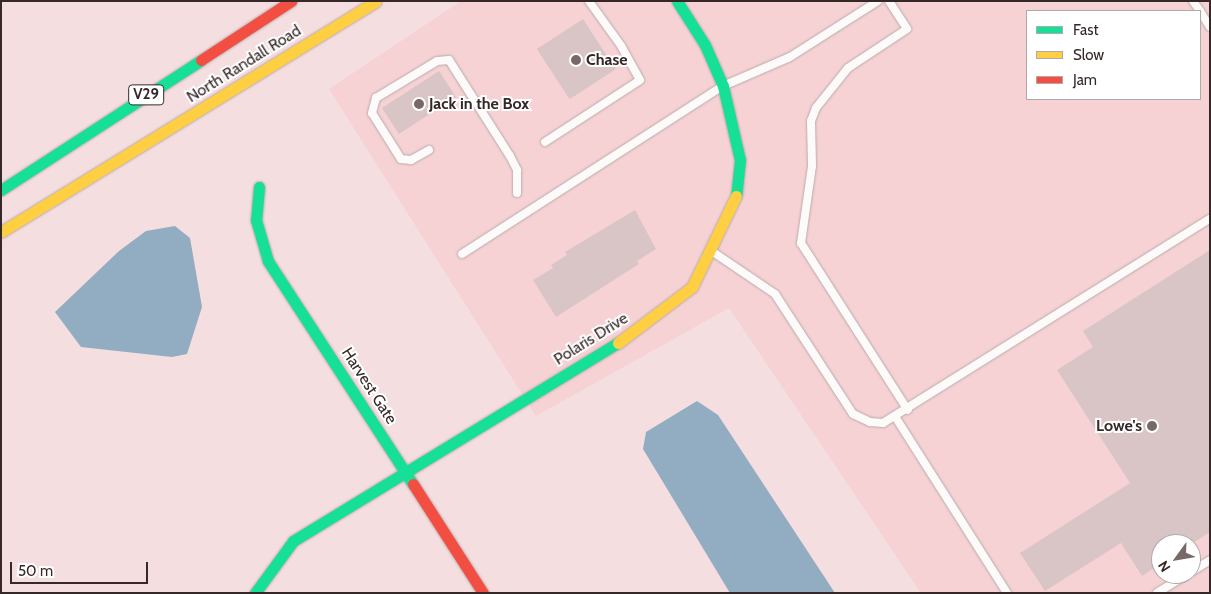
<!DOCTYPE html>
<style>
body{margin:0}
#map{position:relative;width:1211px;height:594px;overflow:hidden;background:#f4dee0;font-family:Cabin,sans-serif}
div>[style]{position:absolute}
.built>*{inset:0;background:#f6d2d4}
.water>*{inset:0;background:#92acc1}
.building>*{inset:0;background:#d9c4c6;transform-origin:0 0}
.roads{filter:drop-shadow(0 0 1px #bbaaac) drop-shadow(0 0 1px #bbaaac)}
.lane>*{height:8px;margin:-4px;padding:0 4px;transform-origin:4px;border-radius:4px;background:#fdfafa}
.fast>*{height:11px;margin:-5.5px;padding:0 5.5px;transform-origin:5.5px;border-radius:5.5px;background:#16e098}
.slow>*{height:11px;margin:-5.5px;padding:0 5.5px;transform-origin:5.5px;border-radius:5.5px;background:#ffcf43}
.jam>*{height:11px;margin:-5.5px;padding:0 5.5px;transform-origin:5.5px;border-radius:5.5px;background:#f24e42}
.dots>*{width:14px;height:14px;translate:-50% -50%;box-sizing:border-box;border:2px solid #fff;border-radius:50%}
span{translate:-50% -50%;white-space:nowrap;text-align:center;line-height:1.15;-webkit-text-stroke:4px #fff;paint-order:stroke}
.shield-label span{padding:1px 4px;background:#fff;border:1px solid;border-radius:4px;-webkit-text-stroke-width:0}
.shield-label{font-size:15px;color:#362828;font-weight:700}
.poi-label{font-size:16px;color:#362828;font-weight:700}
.left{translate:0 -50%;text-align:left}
.right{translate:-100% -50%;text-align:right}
.street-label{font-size:16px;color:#362828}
.frame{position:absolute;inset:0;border:2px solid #362828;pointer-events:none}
.legend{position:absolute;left:1026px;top:10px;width:175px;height:90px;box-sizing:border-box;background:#fff;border:1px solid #afa9a9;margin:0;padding:6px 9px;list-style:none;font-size:15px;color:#362828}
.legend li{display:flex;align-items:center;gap:10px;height:25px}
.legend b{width:25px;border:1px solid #afa9a9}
.north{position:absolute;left:1151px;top:534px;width:50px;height:50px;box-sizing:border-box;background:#fff;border:1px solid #afa9a9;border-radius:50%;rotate:238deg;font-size:14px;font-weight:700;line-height:20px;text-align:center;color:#362828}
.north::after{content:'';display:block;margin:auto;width:18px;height:22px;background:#786868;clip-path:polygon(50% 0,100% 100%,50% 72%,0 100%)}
.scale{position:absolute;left:10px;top:562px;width:138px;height:22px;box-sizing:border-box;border:2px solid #362828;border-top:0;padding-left:6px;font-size:15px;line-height:18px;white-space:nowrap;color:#362828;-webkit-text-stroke:4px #fff;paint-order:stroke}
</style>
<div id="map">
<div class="built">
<div style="clip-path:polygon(evenodd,461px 1px,1210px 1px,1210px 593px,921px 593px,729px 308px,536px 416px,329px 89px,461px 1px,1027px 11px,1200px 11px,1200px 99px,1027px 99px,1027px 11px,461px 1px,1161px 544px,1191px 544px,1191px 574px,1161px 574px,1161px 544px)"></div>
</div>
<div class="water">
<div style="clip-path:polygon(175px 226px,190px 238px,202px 307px,187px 354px,172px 357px,81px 347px,55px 312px,119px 251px,146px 231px)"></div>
<div style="clip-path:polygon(697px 401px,718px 415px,835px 593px,730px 593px,643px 449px,646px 432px)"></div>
</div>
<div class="building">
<div style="left:583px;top:19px;width:60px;height:55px;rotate:57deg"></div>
<div style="left:439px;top:71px;width:31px;height:68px;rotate:57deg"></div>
<div style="clip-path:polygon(635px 210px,656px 249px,637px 261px,639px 264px,556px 317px,533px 280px,553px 268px,551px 265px,567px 255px,565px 252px)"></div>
<div style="clip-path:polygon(1210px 250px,1210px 532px,1191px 544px,1161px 544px,1161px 563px,1142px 576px,1121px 543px,1045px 591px,1020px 553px,1130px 483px,1057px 370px,1093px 347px,1083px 331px)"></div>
</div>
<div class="roads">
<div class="lane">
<div style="left:889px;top:1px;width:33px;rotate:57deg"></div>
<div style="left:907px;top:29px;width:71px;rotate:146.5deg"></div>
<div style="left:848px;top:68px;width:51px;rotate:128.7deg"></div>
<div style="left:816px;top:108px;width:14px;rotate:111deg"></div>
<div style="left:811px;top:121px;width:45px;rotate:88.7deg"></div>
<div style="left:812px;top:166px;width:78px;rotate:98.1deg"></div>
<div style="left:801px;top:243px;width:198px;rotate:57.4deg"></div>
<div style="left:1193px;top:1px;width:12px;rotate:55deg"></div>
<div style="left:1200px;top:11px;width:19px;rotate:58deg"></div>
<div style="left:545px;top:142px;width:113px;rotate:-33.1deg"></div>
<div style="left:640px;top:80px;width:38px;rotate:-119deg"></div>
<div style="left:622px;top:47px;width:57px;rotate:-125.7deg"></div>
<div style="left:429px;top:150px;width:21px;rotate:151deg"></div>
<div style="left:411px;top:160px;width:10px;rotate:-174deg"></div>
<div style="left:401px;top:159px;width:54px;rotate:-122.2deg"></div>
<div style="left:372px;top:113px;width:16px;rotate:-75deg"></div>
<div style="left:376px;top:98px;width:71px;rotate:-31.2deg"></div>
<div style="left:437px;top:61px;width:12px;rotate:-5deg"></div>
<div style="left:449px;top:60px;width:114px;rotate:57.6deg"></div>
<div style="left:510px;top:156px;width:16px;rotate:63deg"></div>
<div style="left:517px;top:170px;width:23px;rotate:90deg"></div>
<div style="left:713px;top:252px;width:75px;rotate:34.1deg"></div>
<div style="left:775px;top:294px;width:143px;rotate:57deg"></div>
<div style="left:853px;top:414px;width:19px;rotate:25deg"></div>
<div style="left:870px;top:422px;width:13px;rotate:4deg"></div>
<div style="left:883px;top:423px;width:385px;rotate:-32deg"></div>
<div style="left:462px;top:254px;width:310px;rotate:-32.8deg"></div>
<div style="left:723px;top:86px;width:73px;rotate:-23.4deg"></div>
<div style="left:790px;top:57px;width:104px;rotate:-32.5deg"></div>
<div style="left:896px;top:418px;width:207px;rotate:57.6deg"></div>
<div style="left:1191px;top:572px;width:22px;rotate:-32deg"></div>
<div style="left:1157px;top:593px;width:36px;rotate:-32deg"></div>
</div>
<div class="fast">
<div style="left:677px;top:1px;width:52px;rotate:57.5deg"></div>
<div style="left:705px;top:45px;width:45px;rotate:66.3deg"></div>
<div style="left:723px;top:86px;width:76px;rotate:77.1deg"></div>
<div style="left:740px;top:160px;width:36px;rotate:96deg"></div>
<div style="left:259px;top:187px;width:33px;rotate:95deg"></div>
<div style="left:256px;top:220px;width:43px;rotate:73.7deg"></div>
<div style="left:268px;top:261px;width:266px;rotate:57deg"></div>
<div style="left:1px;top:190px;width:239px;rotate:-33deg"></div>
<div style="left:255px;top:593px;width:64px;rotate:-53.8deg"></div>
<div style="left:293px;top:541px;width:381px;rotate:-31.4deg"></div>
</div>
<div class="slow">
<div style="left:1px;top:232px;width:440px;rotate:-31.6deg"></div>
<div style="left:618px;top:343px;width:93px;rotate:-37.1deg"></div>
<div style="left:692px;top:287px;width:101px;rotate:-64.2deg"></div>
</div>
<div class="jam">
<div style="left:201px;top:60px;width:108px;rotate:-33.2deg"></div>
<div style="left:413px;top:484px;width:130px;rotate:57.3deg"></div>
</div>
</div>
<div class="dots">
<div style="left:576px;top:60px;background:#786868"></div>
<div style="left:419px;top:104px;background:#786868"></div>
<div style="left:1152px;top:426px;background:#786868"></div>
</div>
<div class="shield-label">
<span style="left:146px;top:95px">V29</span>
</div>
<div class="poi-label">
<span class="left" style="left:586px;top:60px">Chase</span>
<span class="left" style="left:429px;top:104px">Jack in the Box</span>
<span class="right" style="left:1142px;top:426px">Lowe's</span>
</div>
<div class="street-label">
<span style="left:244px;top:64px;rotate:-32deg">North Randall Road</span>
<span style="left:591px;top:339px;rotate:-32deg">Polaris Drive</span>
<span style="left:369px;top:386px;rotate:57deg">Harvest Gate</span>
</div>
<div class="frame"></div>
<ul class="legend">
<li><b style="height:6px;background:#16e098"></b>Fast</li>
<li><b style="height:6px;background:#ffcf43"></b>Slow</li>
<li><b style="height:6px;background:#f24e42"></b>Jam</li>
</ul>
<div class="north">N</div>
<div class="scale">50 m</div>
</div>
